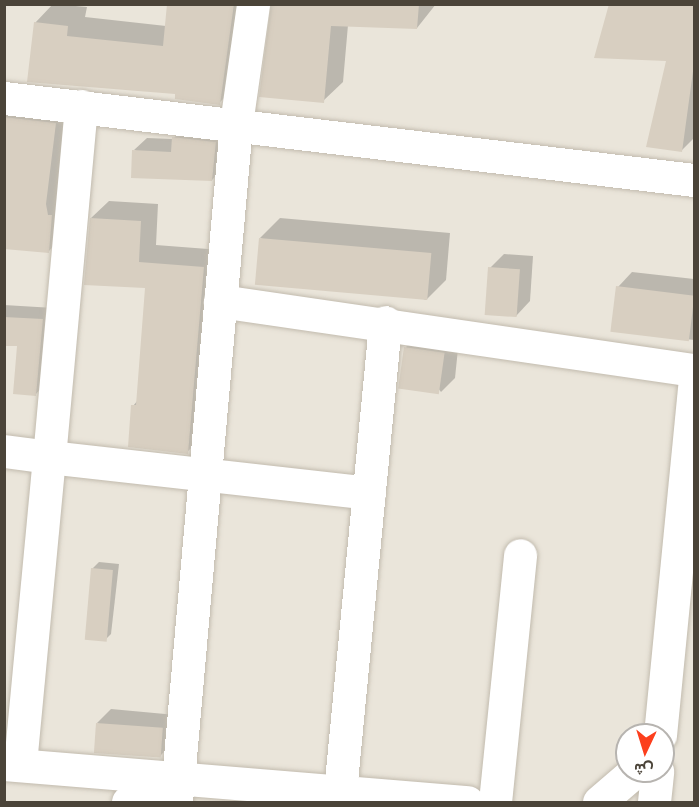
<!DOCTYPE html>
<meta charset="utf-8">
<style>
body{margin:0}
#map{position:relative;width:699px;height:807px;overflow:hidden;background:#f6f3ec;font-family:Arial,Vazirmatn,sans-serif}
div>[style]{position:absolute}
.residential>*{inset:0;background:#eae5da}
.shadow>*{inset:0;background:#0003}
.building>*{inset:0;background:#d8cfc1;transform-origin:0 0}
.roads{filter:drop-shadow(0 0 2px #c2bbae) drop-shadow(0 0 2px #c2bbae)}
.minor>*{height:33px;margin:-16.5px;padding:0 16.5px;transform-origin:16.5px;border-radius:16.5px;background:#fff}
span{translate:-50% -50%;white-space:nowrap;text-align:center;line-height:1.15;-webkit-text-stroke:6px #fff;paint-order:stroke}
.frame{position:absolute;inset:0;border:6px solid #4b4439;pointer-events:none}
.north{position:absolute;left:615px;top:723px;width:60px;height:60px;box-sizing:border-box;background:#fff;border:2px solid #b7b4b0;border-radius:50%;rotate:184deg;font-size:16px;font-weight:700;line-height:24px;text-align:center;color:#4b4439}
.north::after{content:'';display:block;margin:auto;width:21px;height:27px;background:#fc3f1d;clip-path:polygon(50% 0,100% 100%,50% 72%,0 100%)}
</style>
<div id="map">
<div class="residential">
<div style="clip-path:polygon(evenodd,5px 5px,694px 5px,694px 802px,5px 802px,5px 5px,627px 735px,663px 735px,663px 771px,627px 771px,627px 735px)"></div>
</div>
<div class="shadow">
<div style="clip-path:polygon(53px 4px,87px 7px,85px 17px,166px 26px,168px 4px,250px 4px,239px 84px,219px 103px,177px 92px,35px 23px)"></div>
<div style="clip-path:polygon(273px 4px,436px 4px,417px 28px,348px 25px,343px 82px,323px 101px)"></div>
<div style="clip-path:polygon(611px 4px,694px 4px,694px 138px,682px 150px,668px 59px)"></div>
<div style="clip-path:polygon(4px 101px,68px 110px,61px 238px,48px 252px,4px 247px)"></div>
<div style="clip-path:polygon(186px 125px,228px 130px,224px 167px,212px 180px,134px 150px,147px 138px,173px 139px)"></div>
<div style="clip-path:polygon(109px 201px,158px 204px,156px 245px,221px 250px,205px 435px,187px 452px,133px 406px,138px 400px,147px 287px,91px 218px)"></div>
<div style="clip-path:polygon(280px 218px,450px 233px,446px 280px,426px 300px,260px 238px)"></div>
<div style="clip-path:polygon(504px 254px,533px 256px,530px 301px,516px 316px,490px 268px)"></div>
<div style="clip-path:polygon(632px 272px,694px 279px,694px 340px,613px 330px,618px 287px)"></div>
<div style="clip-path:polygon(4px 305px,54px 308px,47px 382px,35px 395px,19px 345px,4px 344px)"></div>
<div style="clip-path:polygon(420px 333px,459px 339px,455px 378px,441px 392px,406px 347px)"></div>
<div style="clip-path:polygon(99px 562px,119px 564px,111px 634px,104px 641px,92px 569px)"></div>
<div style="clip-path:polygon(111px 709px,176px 715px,174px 742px,160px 756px,97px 723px)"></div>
</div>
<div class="building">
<div style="clip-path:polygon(167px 4px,234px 4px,220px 105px,175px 99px,175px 94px,27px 82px,34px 22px,68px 26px,67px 36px,163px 46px)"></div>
<div style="clip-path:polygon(271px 4px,419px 4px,417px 29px,331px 26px,324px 103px,259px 97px)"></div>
<div style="clip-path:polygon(609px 4px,694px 4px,694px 64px,682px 152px,646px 147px,666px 61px,594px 58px)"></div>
<div style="clip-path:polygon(4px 117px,56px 123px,46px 204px,48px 215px,52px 215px,49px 253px,4px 249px)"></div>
<div style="clip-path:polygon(172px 137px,216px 142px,212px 181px,131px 178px,132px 150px,171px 152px)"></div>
<div style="clip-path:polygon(90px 218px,141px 221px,139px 262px,204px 267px,188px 454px,128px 447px,131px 405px,136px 405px,145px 288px,84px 285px)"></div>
<div style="left:259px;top:238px;width:173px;height:47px;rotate:5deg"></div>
<div style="left:488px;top:267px;width:32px;height:48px;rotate:4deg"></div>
<div style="left:616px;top:286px;width:79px;height:46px;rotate:7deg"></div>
<div style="clip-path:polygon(4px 317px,43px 319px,36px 396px,13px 394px,17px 346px,4px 346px)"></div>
<div style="left:404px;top:347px;width:41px;height:42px;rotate:8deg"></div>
<div style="left:91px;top:568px;width:22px;height:72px;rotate:5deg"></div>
<div style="left:96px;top:723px;width:67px;height:30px;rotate:4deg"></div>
</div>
<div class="roads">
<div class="minor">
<div style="left:4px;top:98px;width:695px;rotate:6.78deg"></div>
<div style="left:81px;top:106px;width:352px;rotate:95.2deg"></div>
<div style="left:49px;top:457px;width:322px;rotate:6.4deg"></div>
<div style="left:220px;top:301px;width:479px;rotate:8.3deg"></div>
<div style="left:4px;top:451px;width:45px;rotate:7.6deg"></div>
<div style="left:49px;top:457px;width:309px;rotate:95.4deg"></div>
<div style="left:660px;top:735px;width:349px;rotate:-84.4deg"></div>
<div style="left:4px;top:764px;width:465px;rotate:4.7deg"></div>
<div style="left:128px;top:802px;width:55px;rotate:-24.7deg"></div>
<div style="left:176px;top:802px;width:681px;rotate:-84.94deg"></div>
<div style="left:236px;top:124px;width:121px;rotate:-81.9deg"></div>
<div style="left:339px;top:802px;width:482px;rotate:-84.5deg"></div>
<div style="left:495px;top:802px;width:248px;rotate:-84.2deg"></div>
<div style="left:599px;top:802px;width:48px;rotate:-40.7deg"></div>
<div style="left:654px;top:802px;width:31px;rotate:-84deg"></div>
</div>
</div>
<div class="frame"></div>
<div class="north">ش</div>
</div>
